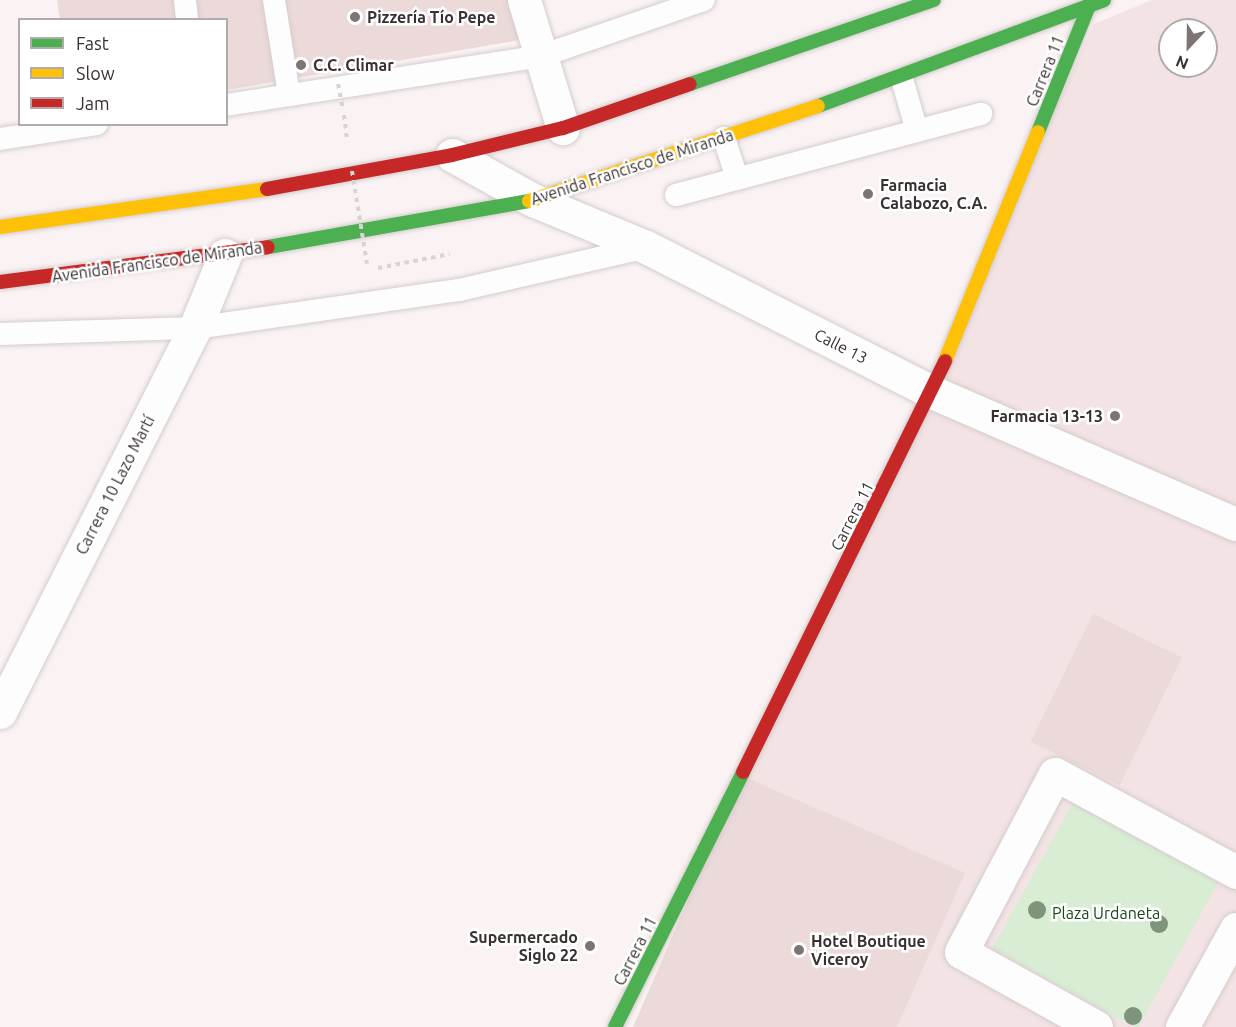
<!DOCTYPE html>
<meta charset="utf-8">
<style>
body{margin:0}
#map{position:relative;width:1236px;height:1027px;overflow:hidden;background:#faf2f3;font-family:Ubuntu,sans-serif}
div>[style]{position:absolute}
.built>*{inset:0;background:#f3e3e4}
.green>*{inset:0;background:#d8edd4;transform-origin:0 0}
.building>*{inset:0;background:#ecd9da;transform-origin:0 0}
.path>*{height:4px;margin-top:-2px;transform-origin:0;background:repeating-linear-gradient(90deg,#d8d4d4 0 4.5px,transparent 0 9px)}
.roads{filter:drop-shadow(0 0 2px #d4cccc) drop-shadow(0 0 2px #d4cccc)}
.lane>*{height:22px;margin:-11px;padding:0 11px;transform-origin:11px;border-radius:11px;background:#fefdfd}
.street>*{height:33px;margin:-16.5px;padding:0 16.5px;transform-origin:16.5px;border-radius:16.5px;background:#fefdfd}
.fast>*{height:14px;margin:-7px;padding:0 7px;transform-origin:7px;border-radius:7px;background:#4caf50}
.slow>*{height:14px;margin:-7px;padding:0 7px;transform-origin:7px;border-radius:7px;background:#ffc107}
.jam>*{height:14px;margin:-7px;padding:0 7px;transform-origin:7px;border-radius:7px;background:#c62828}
.path-bridge>*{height:4px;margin-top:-2px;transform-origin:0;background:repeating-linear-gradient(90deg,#d8d4d4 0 4.5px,transparent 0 9px)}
.trees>*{width:18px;height:18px;margin:-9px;border-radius:50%;background:#7e957b}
.dots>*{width:16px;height:16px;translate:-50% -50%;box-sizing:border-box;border:3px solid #fff;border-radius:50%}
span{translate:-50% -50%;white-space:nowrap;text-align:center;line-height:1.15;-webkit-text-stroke:5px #fff;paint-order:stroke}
.poi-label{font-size:16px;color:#393030;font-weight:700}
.left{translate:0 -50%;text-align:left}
.right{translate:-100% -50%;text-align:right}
.street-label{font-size:16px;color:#393030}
.park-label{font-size:16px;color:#194918}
.legend{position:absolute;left:18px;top:18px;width:210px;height:108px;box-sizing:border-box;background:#fff;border:2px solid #b0acac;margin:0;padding:8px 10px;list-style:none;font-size:18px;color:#393030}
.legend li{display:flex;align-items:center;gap:12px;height:30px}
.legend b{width:30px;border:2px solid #b0acac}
.north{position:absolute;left:1158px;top:18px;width:60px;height:60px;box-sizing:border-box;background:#fff;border:2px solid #b0acac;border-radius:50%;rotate:202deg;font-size:16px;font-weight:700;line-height:24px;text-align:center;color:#393030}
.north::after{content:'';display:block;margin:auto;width:21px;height:27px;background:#7d7474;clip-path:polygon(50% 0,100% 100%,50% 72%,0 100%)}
</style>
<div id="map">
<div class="built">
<div style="clip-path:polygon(evenodd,1152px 0,1236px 0,1236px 1027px,633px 1027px,1094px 24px,1152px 0,1170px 30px,1206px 30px,1206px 66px,1170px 66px,1170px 30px)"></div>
</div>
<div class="green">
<div style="left:1076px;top:797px;width:166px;height:173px;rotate:29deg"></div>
</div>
<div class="building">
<div style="clip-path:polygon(57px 0,512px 0,526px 39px,226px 90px,226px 20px,60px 20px)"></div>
<div style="left:1093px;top:614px;width:99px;height:142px;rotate:26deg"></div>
<div style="clip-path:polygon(742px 776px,965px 873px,897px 1027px,633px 1027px)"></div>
</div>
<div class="path">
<div style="left:344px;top:115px;width:23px;rotate:83deg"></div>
<div style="left:378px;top:268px;width:73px;rotate:-11deg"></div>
</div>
<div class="roads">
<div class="lane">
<div style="left:185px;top:0;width:20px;rotate:84deg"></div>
<div style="left:274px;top:0;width:96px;rotate:81deg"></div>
<div style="left:902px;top:79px;width:54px;rotate:73.9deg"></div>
<div style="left:226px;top:105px;width:319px;rotate:-8.8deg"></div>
<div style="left:541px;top:56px;width:172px;rotate:-19deg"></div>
<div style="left:724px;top:138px;width:42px;rotate:72deg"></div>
<div style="left:0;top:139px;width:98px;rotate:-8.8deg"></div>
<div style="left:676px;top:195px;width:316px;rotate:-14.9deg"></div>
<div style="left:0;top:334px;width:195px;rotate:-1.8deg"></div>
<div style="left:195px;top:328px;width:267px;rotate:-8.2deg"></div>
<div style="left:459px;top:290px;width:192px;rotate:-12.9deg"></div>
</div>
<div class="street">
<div style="left:524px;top:0;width:134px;rotate:73.1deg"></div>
<div style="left:452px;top:155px;width:93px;rotate:29.1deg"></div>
<div style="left:533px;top:200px;width:122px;rotate:22.6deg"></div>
<div style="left:646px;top:247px;width:321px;rotate:26.9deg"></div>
<div style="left:932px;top:392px;width:331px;rotate:23.5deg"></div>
<div style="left:0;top:712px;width:431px;rotate:-63.1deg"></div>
<div style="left:195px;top:328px;width:79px;rotate:-67.7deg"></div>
<div style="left:1096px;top:1027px;width:154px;rotate:-150.9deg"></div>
<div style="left:961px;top:952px;width:201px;rotate:-62.2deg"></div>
<div style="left:1055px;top:774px;width:206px;rotate:28.4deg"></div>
<div style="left:1182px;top:1027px;width:112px;rotate:-61.1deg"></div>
</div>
<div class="fast">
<div style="left:690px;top:84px;width:258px;rotate:-19deg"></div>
<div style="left:818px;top:106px;width:305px;rotate:-20.3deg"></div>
<div style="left:1038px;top:132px;width:136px;rotate:-68deg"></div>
<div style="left:268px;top:247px;width:265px;rotate:-10deg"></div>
<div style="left:615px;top:1027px;width:285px;rotate:-63.3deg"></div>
</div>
<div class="slow">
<div style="left:529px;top:201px;width:304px;rotate:-18.2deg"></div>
<div style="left:0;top:227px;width:270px;rotate:-8.1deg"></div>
<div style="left:945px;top:361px;width:247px;rotate:-67.9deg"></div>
</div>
<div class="jam">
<div style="left:267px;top:189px;width:188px;rotate:-10.4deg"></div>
<div style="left:452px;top:155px;width:114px;rotate:-13.7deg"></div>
<div style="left:563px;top:128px;width:134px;rotate:-19.1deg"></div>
<div style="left:0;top:282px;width:270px;rotate:-7.4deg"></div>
<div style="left:743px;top:772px;width:458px;rotate:-63.8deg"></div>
</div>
</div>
<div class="path-bridge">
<div style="left:338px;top:84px;width:26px;rotate:79deg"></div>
<div style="left:352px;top:171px;width:94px;rotate:80.8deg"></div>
</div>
<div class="trees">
<div style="left:1037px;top:910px"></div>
<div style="left:1159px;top:924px"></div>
<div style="left:1133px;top:1016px"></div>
</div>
<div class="dots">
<div style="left:355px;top:17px;background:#7d7474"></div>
<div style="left:301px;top:65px;background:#7d7474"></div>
<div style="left:868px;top:194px;background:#7d7474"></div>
<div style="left:1115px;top:416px;background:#7d7474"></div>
<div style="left:590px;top:946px;background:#7d7474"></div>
<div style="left:799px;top:950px;background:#7d7474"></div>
</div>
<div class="poi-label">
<span class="left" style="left:367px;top:17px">Pizzería Tío Pepe</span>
<span class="left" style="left:313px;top:65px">C.C. Climar</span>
<span class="left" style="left:880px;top:194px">Farmacia<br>Calabozo, C.A.</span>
<span class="right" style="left:1103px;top:416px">Farmacia 13-13</span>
<span class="right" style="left:578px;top:946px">Supermercado<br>Siglo 22</span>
<span class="left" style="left:811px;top:950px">Hotel Boutique<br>Viceroy</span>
</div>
<div class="street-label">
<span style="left:1045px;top:71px;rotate:-68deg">Carrera 11</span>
<span style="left:632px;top:167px;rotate:-18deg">Avenida Francisco de Miranda</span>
<span style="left:157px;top:262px;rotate:-8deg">Avenida Francisco de Miranda</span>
<span style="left:841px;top:346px;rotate:27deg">Calle 13</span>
<span style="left:115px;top:485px;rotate:-63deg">Carrera 10 Lazo Martí</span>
<span style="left:852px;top:516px;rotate:-63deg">Carrera 11</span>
<span style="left:635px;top:951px;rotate:-63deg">Carrera 11</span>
</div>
<div class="park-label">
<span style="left:1106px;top:913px">Plaza Urdaneta</span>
</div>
<ul class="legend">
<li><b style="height:8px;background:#4caf50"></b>Fast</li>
<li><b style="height:8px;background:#ffc107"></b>Slow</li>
<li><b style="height:8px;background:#c62828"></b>Jam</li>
</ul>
<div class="north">N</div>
</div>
